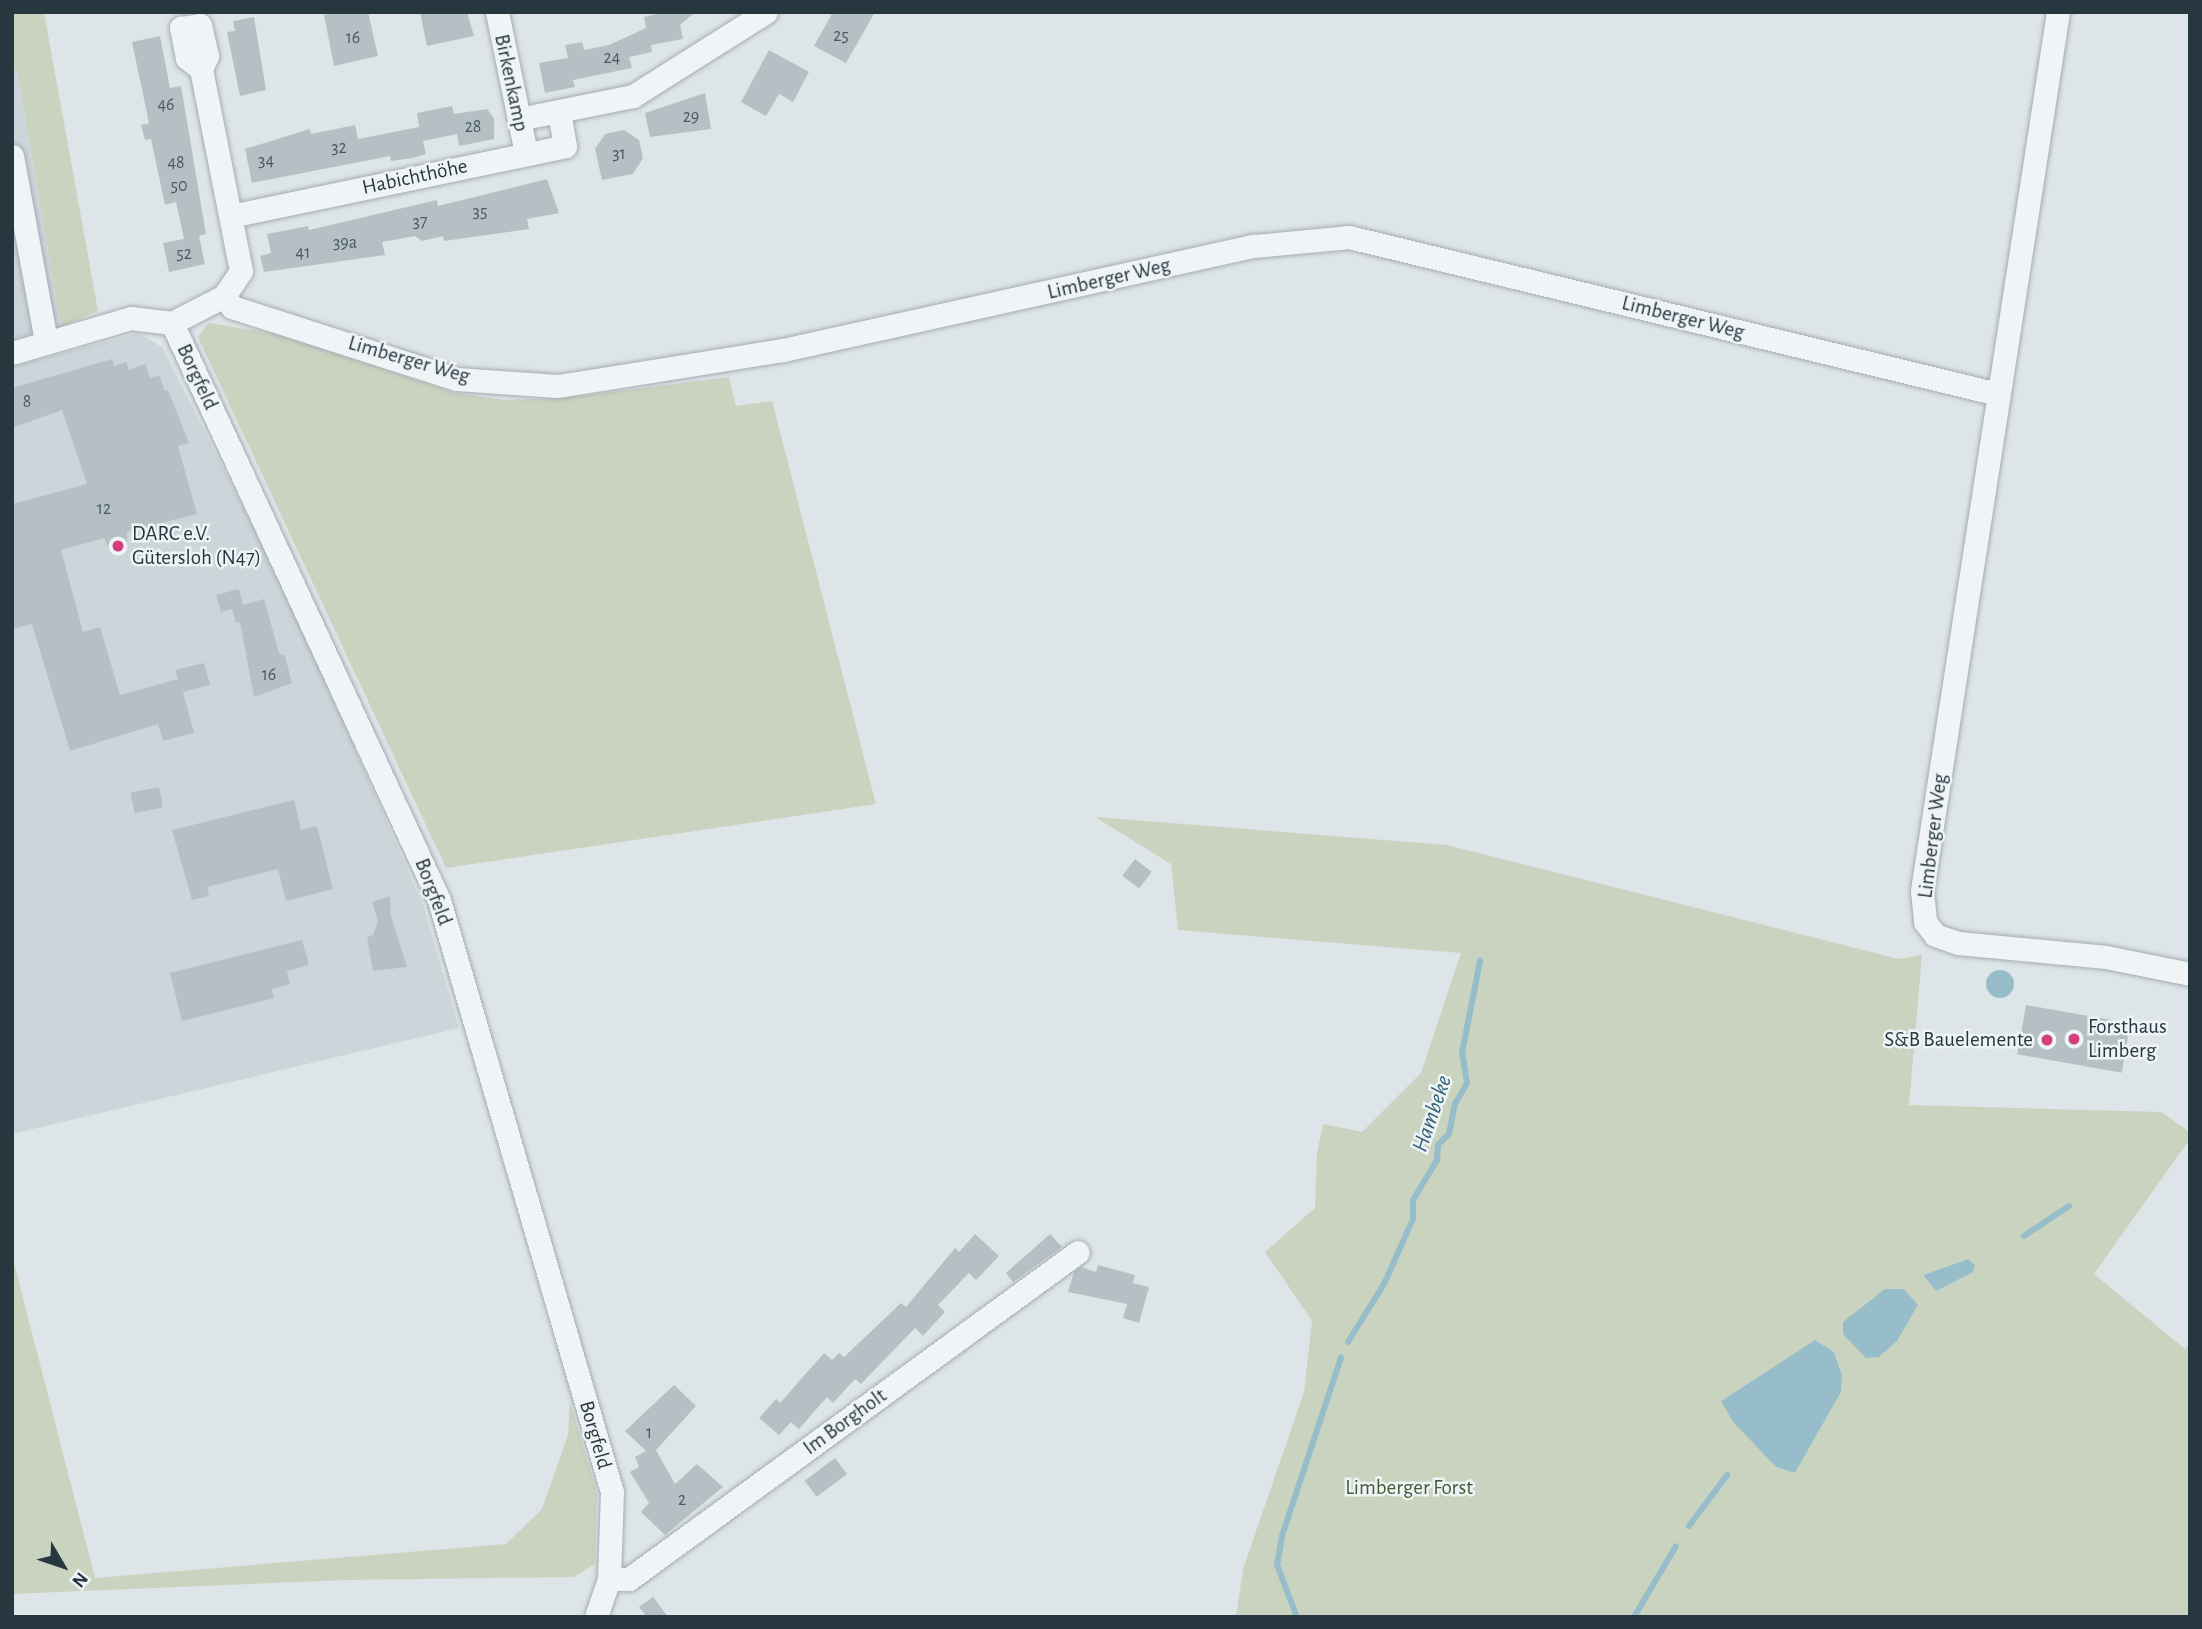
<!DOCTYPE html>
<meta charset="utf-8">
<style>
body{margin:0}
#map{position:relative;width:2202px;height:1629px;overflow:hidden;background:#dee5e8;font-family:"Alegreya Sans",sans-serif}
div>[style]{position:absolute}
.built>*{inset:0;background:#ccd5da}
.green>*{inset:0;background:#c9d3bf}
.water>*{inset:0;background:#98bdca}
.round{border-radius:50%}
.stream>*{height:6px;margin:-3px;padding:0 3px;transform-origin:3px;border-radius:3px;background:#98bdca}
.building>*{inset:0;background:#b5c0c5;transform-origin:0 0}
.roads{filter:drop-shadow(0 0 2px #a3adb2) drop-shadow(0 0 2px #a3adb2)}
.minor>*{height:23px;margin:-11.5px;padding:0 11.5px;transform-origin:11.5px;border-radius:11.5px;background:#f1f4f7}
.dots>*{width:19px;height:19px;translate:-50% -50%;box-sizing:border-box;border:4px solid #eef3f6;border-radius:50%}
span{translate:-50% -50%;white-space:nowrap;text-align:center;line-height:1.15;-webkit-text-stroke:5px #eef3f6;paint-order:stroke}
.number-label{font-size:18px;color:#4a5961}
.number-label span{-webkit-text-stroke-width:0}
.street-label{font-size:21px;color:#273740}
.poi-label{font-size:21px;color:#273740}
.left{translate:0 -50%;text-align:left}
.right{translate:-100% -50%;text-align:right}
.park-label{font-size:21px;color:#465c34}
.water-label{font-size:23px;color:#306175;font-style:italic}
.frame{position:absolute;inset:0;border:14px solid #273740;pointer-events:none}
.north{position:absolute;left:28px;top:1531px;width:70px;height:70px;-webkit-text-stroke:5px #eef3f6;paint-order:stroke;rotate:129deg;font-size:19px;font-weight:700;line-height:28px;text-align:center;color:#273740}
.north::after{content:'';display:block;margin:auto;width:24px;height:32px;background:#273740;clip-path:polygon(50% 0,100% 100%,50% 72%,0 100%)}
</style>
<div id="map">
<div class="built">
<div style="clip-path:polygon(12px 69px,17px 69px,61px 327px,12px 340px)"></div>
<div style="clip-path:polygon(138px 333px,162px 347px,286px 592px,423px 905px,459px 1028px,12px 1134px,12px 367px)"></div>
</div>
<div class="green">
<div style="clip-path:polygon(12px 12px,44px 12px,98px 311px,61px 327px,17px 69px,12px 69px)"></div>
<div style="clip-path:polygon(208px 323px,279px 334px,454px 393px,506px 400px,564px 398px,729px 377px,736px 406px,772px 401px,876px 804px,446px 868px,198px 337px)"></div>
<div style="clip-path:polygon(evenodd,1095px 817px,1447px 845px,1899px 959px,1922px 955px,1909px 1105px,2161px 1112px,2190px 1132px,2190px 1139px,2094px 1274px,2185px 1349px,2190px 1344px,2190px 1617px,1236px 1617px,1243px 1569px,1304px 1392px,1312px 1321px,1265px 1252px,1315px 1208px,1317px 1153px,1323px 1124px,1362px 1132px,1421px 1073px,1461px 953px,1178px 930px,1171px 864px,1095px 817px,1967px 1259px,1975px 1265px,1973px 1272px,1936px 1290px,1923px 1275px,1967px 1259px,1095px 817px,1815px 1340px,1834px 1352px,1842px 1375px,1841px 1392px,1795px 1473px,1776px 1467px,1721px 1401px,1815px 1340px)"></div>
<div style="clip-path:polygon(12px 1255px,95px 1578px,506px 1544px,542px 1509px,568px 1435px,570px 1402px,597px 1492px,595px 1564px,574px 1577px,346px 1580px,12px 1594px)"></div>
</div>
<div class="water">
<div class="round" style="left:1986px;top:970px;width:28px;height:28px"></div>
<div style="clip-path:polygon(1968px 1259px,1975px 1265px,1973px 1272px,1936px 1291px,1923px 1275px)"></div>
<div style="clip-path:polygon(1885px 1289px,1904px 1289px,1918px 1305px,1897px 1341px,1879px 1357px,1866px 1358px,1843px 1334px,1843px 1322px)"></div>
<div style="clip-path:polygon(1815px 1340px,1834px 1352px,1842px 1375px,1841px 1392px,1795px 1473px,1776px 1467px,1734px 1423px,1721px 1401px)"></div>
</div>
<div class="stream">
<div style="left:2024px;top:1236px;width:54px;rotate:-33.7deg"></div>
<div style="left:1348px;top:1342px;width:68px;rotate:-58.2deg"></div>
<div style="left:1384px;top:1284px;width:71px;rotate:-66deg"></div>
<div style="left:1413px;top:1219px;width:19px;rotate:-90deg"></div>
<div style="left:1413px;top:1200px;width:47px;rotate:-59deg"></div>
<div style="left:1437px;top:1160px;width:15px;rotate:-86deg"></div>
<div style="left:1438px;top:1145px;width:16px;rotate:-45deg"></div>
<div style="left:1449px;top:1134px;width:31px;rotate:-79deg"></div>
<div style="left:1455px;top:1104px;width:24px;rotate:-60deg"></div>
<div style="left:1467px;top:1083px;width:30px;rotate:-99deg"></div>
<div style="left:1462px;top:1053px;width:94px;rotate:-78.9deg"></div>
<div style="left:1689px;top:1526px;width:64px;rotate:-53.3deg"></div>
<div style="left:1297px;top:1617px;width:56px;rotate:-111deg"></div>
<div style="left:1277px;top:1565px;width:29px;rotate:-80deg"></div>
<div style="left:1282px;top:1536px;width:188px;rotate:-71.7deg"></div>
<div style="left:1634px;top:1617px;width:82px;rotate:-59.4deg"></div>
</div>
<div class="building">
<div style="clip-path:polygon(337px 12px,368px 12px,378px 56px,334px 66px,324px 15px)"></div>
<div style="clip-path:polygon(420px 12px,467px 12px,474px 36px,427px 46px)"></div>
<div style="clip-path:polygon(665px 12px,695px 12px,680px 25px,683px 39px,651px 45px,652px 52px,629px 57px,632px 68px,573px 80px,575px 87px,545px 93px,539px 63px,568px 58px,565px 45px,582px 42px,584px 50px,609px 45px,646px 28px,644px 17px)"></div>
<div style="clip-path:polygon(833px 12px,875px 12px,846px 63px,814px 46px)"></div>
<div style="clip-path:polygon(254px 17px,266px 90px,240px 96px,227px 32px,235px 31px,233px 21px)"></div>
<div style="clip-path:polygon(160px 36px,170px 88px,181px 86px,206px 234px,199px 236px,205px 264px,169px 272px,163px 243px,184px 239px,176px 202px,165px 205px,151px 139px,145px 140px,141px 125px,149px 123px,132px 42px)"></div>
<div style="clip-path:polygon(769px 50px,809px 72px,793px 102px,779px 94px,766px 116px,741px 102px)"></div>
<div style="clip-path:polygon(705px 93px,711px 129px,650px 137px,645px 113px)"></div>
<div style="clip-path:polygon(452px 106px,454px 114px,487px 109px,494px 118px,494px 139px,459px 146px,457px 134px,423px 141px,426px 154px,413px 158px,391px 161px,390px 156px,252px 183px,245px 149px,310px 129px,311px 134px,355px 125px,358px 139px,419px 127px,417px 113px)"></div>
<div style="clip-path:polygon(624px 130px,639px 140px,643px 158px,633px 174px,602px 180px,595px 149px,605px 134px)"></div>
<div style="clip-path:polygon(547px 179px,559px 213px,527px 219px,529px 229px,444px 241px,443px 236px,422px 241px,415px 236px,382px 242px,385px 255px,264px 272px,260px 256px,271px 253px,267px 234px,308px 226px,309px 230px,437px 200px,438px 206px)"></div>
<div style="clip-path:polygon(112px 359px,114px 366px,126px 362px,129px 370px,145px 364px,150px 378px,159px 375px,165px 391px,168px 390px,189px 443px,178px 446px,197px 514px,127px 532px,127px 547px,120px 555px,111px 552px,104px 538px,61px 550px,83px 632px,100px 627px,120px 695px,178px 679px,175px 670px,204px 663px,210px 685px,183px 692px,194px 733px,163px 741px,158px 724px,70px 751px,32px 624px,12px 629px,12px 504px,87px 484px,62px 410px,12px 428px,12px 388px)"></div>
<div style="clip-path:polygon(239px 589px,243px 605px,264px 599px,279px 653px,285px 656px,292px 683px,254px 697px,240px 622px,236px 623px,232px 609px,221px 612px,216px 595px)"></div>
<div style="left:159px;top:787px;width:21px;height:29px;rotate:79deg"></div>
<div style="clip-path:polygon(294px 800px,301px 830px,317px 826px,333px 889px,286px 901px,278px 869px,207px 887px,209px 896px,192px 900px,172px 830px)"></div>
<div style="left:1135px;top:859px;width:21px;height:21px;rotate:37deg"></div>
<div style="clip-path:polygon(390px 896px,391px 916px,407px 967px,373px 971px,367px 937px,373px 935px,378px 921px,372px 902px)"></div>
<div style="clip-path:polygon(302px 940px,309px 965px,287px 971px,290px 984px,272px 989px,274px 998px,182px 1021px,170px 973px)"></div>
<div style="left:2026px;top:1005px;width:106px;height:50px;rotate:10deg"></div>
<div style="clip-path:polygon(975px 1234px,999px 1256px,976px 1280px,969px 1273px,938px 1305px,945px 1312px,923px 1336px,915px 1328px,861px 1384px,855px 1379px,833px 1403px,827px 1397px,799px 1429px,791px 1422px,779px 1435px,759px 1418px,776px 1399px,780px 1403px,824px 1353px,832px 1360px,839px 1353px,844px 1357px,901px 1303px,906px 1307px,955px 1248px,959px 1252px)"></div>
<div style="clip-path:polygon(1050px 1234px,1062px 1247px,1013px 1282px,1006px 1273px)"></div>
<div style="clip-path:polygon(1098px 1265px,1135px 1275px,1133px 1283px,1149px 1287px,1139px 1323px,1123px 1318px,1127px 1304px,1068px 1292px,1074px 1272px,1081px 1267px,1096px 1272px)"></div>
<div style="clip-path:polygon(674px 1385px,696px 1406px,656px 1450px,675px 1484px,697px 1464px,723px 1487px,665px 1535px,641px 1512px,649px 1503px,630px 1472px,639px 1467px,635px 1457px,646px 1451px,625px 1431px)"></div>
<div style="left:835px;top:1458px;width:20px;height:38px;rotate:53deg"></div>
<div style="clip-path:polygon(653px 1597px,668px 1617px,647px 1617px,639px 1607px)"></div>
</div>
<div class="roads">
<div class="minor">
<div style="left:497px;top:12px;width:144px;rotate:78.4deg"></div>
<div style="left:2058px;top:12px;width:889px;rotate:98.8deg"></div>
<div style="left:1922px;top:891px;width:31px;rotate:84deg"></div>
<div style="left:1925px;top:922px;width:16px;rotate:52deg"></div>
<div style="left:1935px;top:935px;width:24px;rotate:19deg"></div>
<div style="left:1958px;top:943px;width:149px;rotate:5.4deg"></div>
<div style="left:2106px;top:957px;width:86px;rotate:11.4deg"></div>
<div style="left:201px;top:69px;width:18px;rotate:-142deg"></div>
<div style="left:187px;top:58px;width:31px;rotate:-101deg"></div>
<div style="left:181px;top:28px;width:19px;rotate:-9deg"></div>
<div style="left:200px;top:25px;width:32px;rotate:77deg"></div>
<div style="left:207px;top:56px;width:14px;rotate:115deg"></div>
<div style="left:201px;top:69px;width:206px;rotate:78.8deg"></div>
<div style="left:241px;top:271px;width:30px;rotate:124deg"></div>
<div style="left:519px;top:119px;width:116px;rotate:-11.4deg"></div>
<div style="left:633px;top:96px;width:157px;rotate:-32.3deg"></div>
<div style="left:12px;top:156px;width:189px;rotate:79.6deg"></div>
<div style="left:231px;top:216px;width:341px;rotate:-11.8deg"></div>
<div style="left:565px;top:146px;width:35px;rotate:-100deg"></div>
<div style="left:224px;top:296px;width:14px;rotate:54deg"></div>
<div style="left:232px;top:307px;width:235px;rotate:17.8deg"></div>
<div style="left:456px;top:379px;width:102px;rotate:3.9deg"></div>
<div style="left:558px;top:386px;width:228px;rotate:-9.1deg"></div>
<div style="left:783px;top:350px;width:482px;rotate:-12.5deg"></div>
<div style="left:1254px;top:246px;width:95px;rotate:-5.4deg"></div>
<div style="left:1349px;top:237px;width:668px;rotate:13.6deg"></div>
<div style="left:172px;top:323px;width:636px;rotate:65.17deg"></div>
<div style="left:439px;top:900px;width:617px;rotate:73.71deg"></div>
<div style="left:612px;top:1492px;width:87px;rotate:92deg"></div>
<div style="left:609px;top:1579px;width:40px;rotate:108.9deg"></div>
<div style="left:12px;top:353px;width:124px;rotate:-16.4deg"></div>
<div style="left:131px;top:318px;width:41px;rotate:7deg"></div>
<div style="left:172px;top:323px;width:59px;rotate:-27.4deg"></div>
<div style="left:609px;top:1579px;width:20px"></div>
<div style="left:629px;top:1579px;width:555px;rotate:-36.07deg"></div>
</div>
</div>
<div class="dots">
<div style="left:118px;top:546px;background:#d23f7c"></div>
<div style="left:2074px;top:1039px;background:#d23f7c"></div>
<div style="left:2047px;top:1040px;background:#d23f7c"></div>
</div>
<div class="number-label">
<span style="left:841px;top:36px">25</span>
<span style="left:353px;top:38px">16</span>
<span style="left:612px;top:58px">24</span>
<span style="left:166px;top:105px">46</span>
<span style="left:691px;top:117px">29</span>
<span style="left:473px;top:127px">28</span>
<span style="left:339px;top:148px">32</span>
<span style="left:619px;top:154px">31</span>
<span style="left:266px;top:161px">34</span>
<span style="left:176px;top:163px">48</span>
<span style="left:179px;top:186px">50</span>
<span style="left:480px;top:212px">35</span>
<span style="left:420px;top:222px">37</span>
<span style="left:345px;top:243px">39a</span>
<span style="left:303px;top:253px">41</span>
<span style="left:184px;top:254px">52</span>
<span style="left:27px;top:402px">8</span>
<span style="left:104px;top:509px">12</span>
<span style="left:269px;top:675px">16</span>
<span style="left:649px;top:1433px">1</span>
<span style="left:682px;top:1500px">2</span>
</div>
<div class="street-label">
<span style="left:511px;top:83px;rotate:78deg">Birkenkamp</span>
<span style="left:415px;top:177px;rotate:-12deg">Habichthöhe</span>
<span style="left:1109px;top:279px;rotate:-13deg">Limberger Weg</span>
<span style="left:1683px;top:318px;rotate:14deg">Limberger Weg</span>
<span style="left:409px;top:360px;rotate:16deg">Limberger Weg</span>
<span style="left:197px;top:377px;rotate:65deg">Borgfeld</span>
<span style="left:1933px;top:836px;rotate:-83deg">Limberger Weg</span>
<span style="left:433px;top:892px;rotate:69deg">Borgfeld</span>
<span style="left:845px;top:1422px;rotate:-36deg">Im Borgholt</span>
<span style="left:595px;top:1435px;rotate:74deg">Borgfeld</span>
</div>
<div class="poi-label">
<span class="left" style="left:132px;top:546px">DARC e.V.<br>Gütersloh (N47)</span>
<span class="left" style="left:2088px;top:1039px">Forsthaus<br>Limberg</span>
<span class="right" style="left:2033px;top:1040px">S&amp;B Bauelemente</span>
</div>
<div class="park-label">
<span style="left:1409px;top:1488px">Limberger Forst</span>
</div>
<div class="water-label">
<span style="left:1433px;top:1114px;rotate:-71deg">Hambeke</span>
</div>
<div class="frame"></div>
<div class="north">N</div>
</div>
